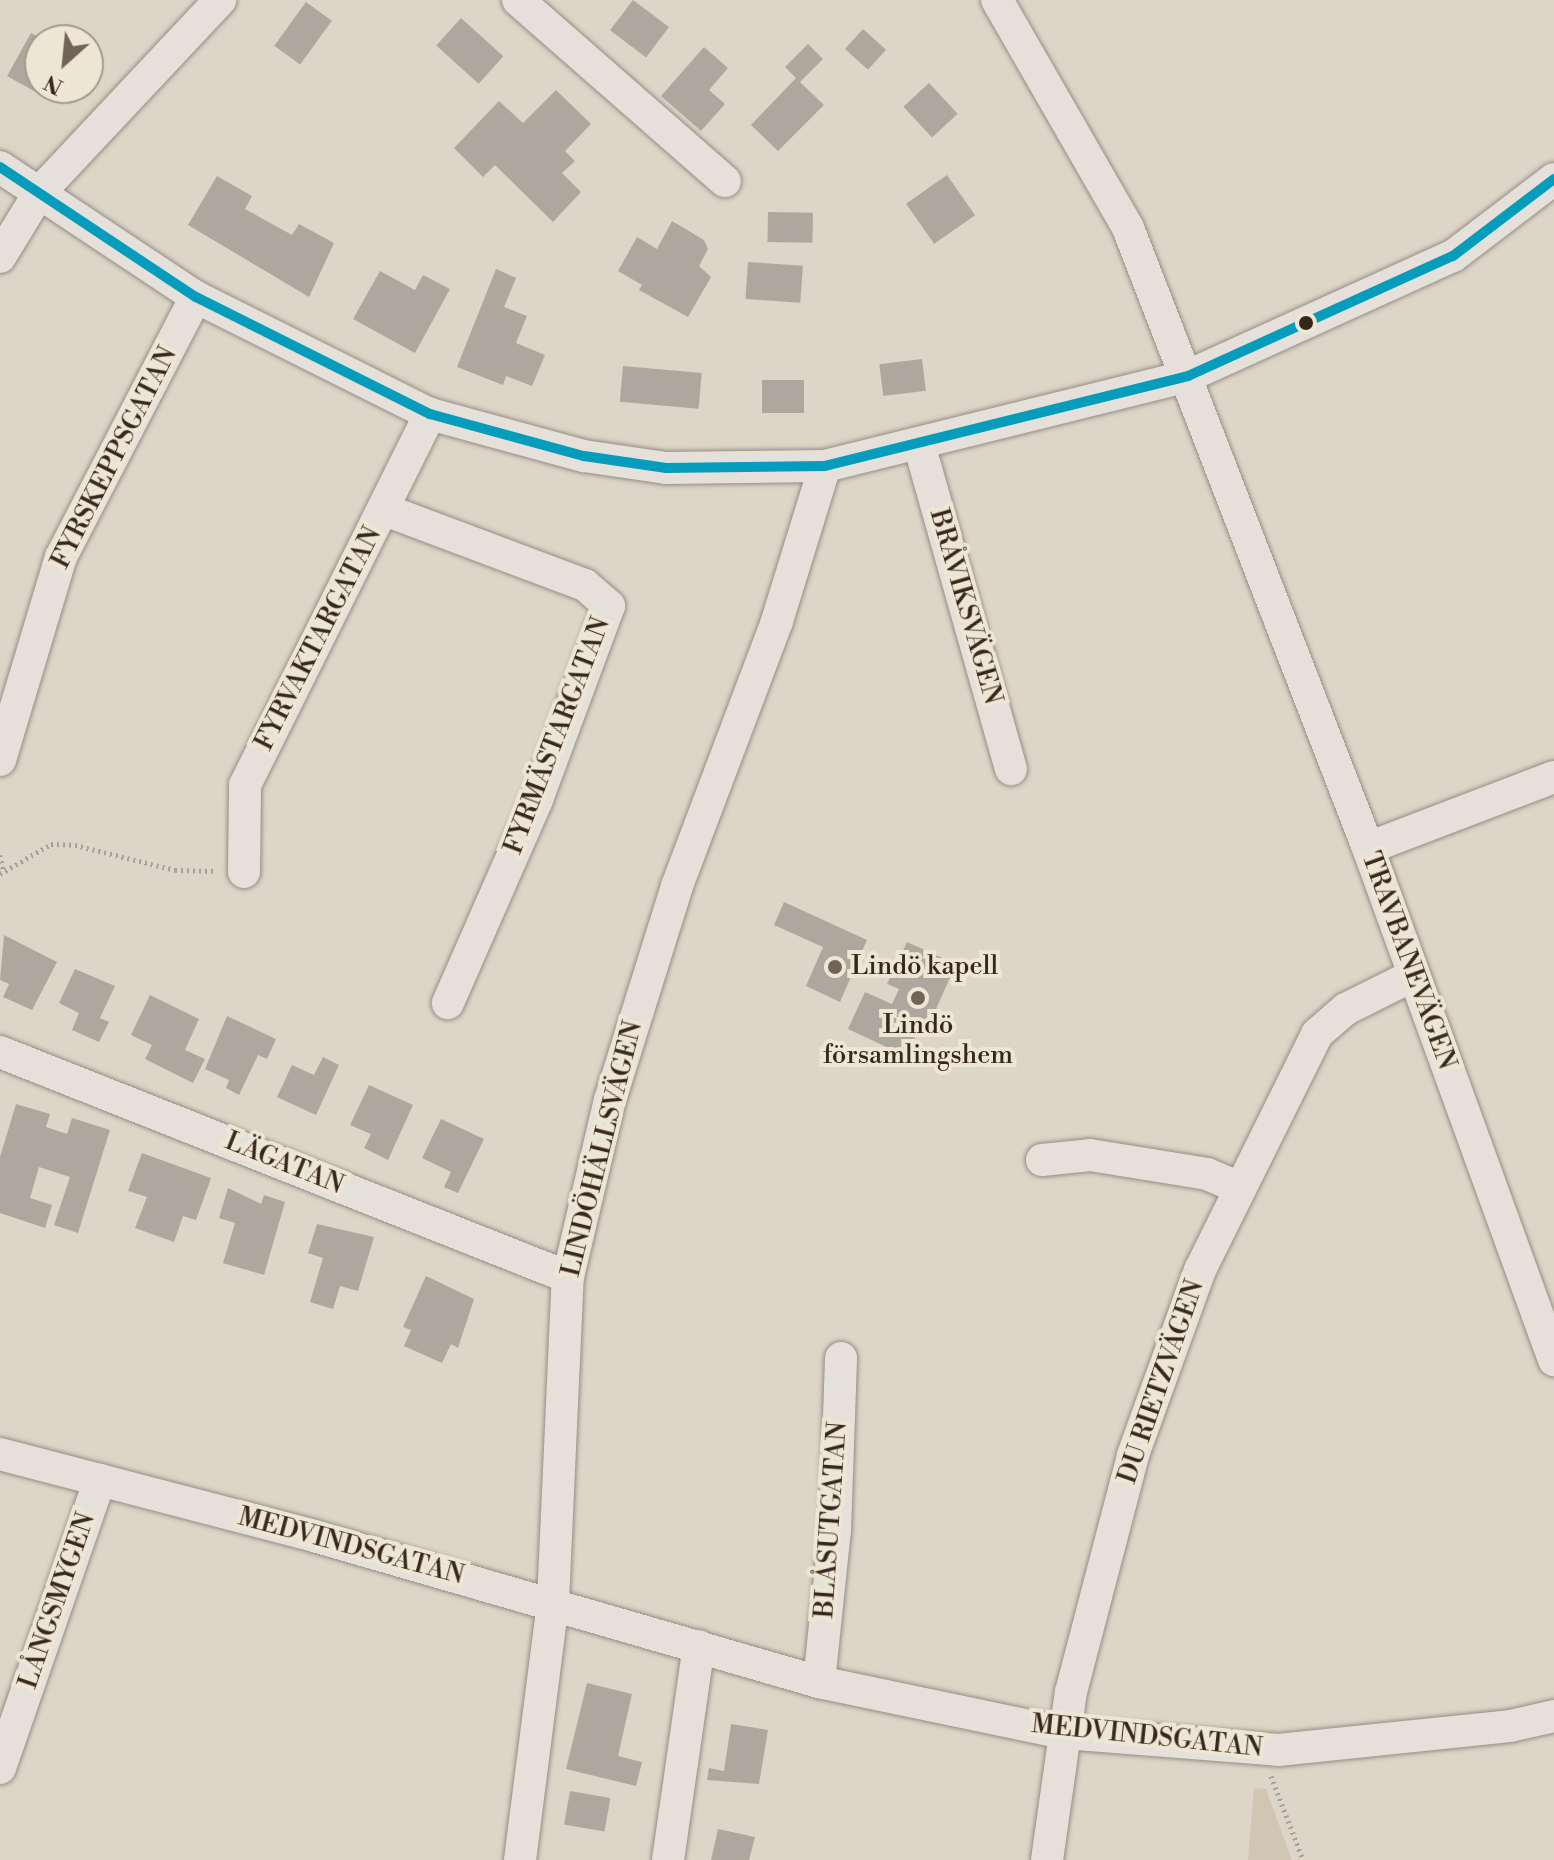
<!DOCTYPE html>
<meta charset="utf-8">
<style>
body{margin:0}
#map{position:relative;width:1554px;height:1860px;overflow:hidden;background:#ddd5c7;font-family:"Libre Bodoni",serif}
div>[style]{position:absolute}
.green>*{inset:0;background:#d1c6b3}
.building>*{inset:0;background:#aea79d;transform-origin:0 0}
.path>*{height:5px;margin-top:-2.5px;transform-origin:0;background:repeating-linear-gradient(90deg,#a7a19b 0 2px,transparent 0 6px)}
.roads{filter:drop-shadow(0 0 2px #948e85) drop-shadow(0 0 2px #948e85)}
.minor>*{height:32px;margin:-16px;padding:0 16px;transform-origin:16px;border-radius:16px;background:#e5e1da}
.bus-1>*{height:10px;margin:-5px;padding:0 5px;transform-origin:5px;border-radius:5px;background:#069cbc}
.dots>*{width:22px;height:22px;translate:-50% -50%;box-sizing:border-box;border:4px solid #eee6d5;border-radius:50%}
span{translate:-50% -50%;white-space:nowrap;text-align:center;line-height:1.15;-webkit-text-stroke:8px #eee6d5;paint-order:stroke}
.street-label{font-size:26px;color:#37261d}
.poi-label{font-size:26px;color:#37261d}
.left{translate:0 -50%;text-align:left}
.north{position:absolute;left:24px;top:24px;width:80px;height:80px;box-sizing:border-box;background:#eee6d5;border:2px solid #a5998b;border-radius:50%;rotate:207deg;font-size:22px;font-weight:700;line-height:32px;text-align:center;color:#37261d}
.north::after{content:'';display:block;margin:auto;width:28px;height:36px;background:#716358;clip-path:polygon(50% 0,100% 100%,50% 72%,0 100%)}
</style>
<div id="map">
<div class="green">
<div style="clip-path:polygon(1254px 1788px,1266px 1789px,1292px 1860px,1248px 1860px)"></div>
</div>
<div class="building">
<div style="left:633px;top:0;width:45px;height:38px;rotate:37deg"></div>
<div style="left:306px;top:2px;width:32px;height:54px;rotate:36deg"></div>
<div style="left:461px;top:18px;width:57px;height:37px;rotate:42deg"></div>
<div style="left:863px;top:29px;width:31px;height:27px;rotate:42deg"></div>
<div style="clip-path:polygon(31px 33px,45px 40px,40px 40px,40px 88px,48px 88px,43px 96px,7px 76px)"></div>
<div style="clip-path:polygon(808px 44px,823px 59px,800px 82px,824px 105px,778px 151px,751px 125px,796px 78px,785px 67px)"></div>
<div style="clip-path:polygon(704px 47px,728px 68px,709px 90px,725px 104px,701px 131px,661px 96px)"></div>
<div style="left:929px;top:83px;width:42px;height:35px;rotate:47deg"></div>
<div style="clip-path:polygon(556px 90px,591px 124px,565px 151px,575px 161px,562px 173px,581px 192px,553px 222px,495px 165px,483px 177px,454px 148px,499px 101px,523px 123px)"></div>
<div style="left:947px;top:175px;width:49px;height:50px;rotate:55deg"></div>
<div style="clip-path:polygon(217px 176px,252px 196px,245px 209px,292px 235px,299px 224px,334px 243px,309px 297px,188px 225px)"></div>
<div style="left:768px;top:212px;width:45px;height:30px;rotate:1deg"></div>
<div style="clip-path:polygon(672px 221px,704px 240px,708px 249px,699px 266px,711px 277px,688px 317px,639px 290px,642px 285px,618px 271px,637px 237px,657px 249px)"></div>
<div style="left:748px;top:262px;width:55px;height:37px;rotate:4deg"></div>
<div style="clip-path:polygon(496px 269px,516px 278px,504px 307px,527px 316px,516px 343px,545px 355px,532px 386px,506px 376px,503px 385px,457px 367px)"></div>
<div style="clip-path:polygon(380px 271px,415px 290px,423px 275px,450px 289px,415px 353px,353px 319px)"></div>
<div style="left:922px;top:359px;width:32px;height:43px;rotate:83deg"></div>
<div style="left:623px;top:366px;width:79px;height:36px;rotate:5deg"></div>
<div style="left:762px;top:380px;width:42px;height:33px"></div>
<div style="clip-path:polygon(784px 902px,867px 940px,840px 1002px,806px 986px,823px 947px,774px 925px)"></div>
<div style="clip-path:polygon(4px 935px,57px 962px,32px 1010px,3px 997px,9px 984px,0 980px)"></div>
<div style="clip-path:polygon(907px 942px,956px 964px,929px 1025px,922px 1021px,906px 1056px,848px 1029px,865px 992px,892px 1004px,899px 989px,887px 984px)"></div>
<div style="clip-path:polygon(75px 969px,115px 986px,100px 1018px,109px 1022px,99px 1042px,72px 1030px,79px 1013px,59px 1003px)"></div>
<div style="clip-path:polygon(150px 995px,199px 1019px,185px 1050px,205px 1059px,193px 1083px,145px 1059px,152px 1045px,131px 1035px)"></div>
<div style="clip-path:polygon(227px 1016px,276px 1039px,267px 1059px,258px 1055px,239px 1095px,226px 1088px,229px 1080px,205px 1069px)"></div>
<div style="clip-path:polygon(323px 1057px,339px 1065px,316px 1115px,277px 1097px,292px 1065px,314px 1075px)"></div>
<div style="clip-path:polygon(369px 1085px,413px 1105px,388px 1160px,364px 1148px,371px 1134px,350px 1125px)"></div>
<div style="clip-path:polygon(16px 1104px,50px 1114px,46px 1127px,67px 1134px,72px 1118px,110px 1130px,78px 1233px,54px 1225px,70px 1177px,39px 1167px,30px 1198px,52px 1205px,45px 1228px,0 1213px,0 1157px)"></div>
<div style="clip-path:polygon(441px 1119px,484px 1139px,458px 1193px,444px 1187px,451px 1172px,422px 1158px)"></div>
<div style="clip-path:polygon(142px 1153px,211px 1178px,196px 1220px,183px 1216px,174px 1242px,135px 1228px,147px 1197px,128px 1191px)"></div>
<div style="clip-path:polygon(228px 1188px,261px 1204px,264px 1195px,285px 1202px,264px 1275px,223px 1263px,235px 1223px,219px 1218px)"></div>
<div style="clip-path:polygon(317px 1224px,374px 1237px,358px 1291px,340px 1286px,333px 1309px,310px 1302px,323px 1258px,308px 1253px)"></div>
<div style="clip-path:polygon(426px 1276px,474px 1299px,458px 1348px,451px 1344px,442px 1363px,404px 1346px,411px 1330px,403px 1327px)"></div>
<div style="clip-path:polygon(587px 1683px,632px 1694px,618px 1756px,642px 1762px,636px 1786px,566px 1769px)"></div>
<div style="clip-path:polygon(731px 1724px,768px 1730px,759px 1784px,707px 1780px,709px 1768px,724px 1771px)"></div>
<div style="left:570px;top:1791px;width:41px;height:34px;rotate:10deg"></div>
<div style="clip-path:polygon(718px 1829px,755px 1837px,749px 1860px,711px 1860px)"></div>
</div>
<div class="path">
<div style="left:0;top:855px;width:14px;rotate:78deg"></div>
<div style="left:0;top:874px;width:59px;rotate:-30.5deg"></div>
<div style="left:51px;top:844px;width:24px;rotate:2deg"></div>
<div style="left:75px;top:845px;width:103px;rotate:14deg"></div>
<div style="left:175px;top:870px;width:41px;rotate:1.4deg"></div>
<div style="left:1271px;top:1776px;width:90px;rotate:69.1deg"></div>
</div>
<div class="roads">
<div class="minor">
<div style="left:518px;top:0;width:275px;rotate:41.2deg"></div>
<div style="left:997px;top:0;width:263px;rotate:60.1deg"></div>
<div style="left:1128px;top:228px;width:665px;rotate:68.84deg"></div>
<div style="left:1368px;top:848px;width:545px;rotate:70.03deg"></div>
<div style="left:0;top:167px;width:235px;rotate:33.6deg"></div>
<div style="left:196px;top:297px;width:262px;rotate:26.6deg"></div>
<div style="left:430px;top:414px;width:160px;rotate:15.3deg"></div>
<div style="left:584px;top:456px;width:83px;rotate:8.3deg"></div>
<div style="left:666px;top:468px;width:159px;rotate:-0.7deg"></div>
<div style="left:825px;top:466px;width:374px;rotate:-13.9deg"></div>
<div style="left:1188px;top:376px;width:291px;rotate:-24.4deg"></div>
<div style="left:1453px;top:256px;width:127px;rotate:-37.3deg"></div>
<div style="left:0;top:257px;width:75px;rotate:-58.6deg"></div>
<div style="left:39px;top:193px;width:265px;rotate:-46.8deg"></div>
<div style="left:919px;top:444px;width:338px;rotate:74.2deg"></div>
<div style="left:385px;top:510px;width:214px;rotate:20.6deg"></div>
<div style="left:585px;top:585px;width:32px;rotate:41deg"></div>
<div style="left:609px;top:606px;width:207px;rotate:110.4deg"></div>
<div style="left:537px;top:800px;width:222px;rotate:113.7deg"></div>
<div style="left:0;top:760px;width:212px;rotate:-73.3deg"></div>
<div style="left:61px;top:557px;width:293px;rotate:-62.6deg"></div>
<div style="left:1368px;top:848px;width:199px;rotate:-20.9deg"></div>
<div style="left:244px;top:872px;width:87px;rotate:-89.3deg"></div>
<div style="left:245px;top:785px;width:415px;rotate:-63.5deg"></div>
<div style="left:0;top:1052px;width:611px;rotate:21.61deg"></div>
<div style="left:1042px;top:1160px;width:48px;rotate:-5.9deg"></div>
<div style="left:1090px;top:1155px;width:119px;rotate:9.2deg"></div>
<div style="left:1207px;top:1174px;width:34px;rotate:23deg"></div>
<div style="left:0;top:1454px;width:325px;rotate:14.6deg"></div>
<div style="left:314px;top:1536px;width:526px;rotate:16.13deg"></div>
<div style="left:819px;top:1682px;width:250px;rotate:11.8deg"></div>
<div style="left:1064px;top:1733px;width:215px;rotate:4.5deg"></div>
<div style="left:1278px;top:1750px;width:233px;rotate:-5.9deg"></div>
<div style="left:1510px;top:1726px;width:45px;rotate:-12.8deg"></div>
<div style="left:819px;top:1682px;width:152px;rotate:-84deg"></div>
<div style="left:835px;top:1531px;width:173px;rotate:-88deg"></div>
<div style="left:0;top:1768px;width:305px;rotate:-70.9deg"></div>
<div style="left:520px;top:1860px;width:260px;rotate:-82.7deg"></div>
<div style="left:553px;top:1602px;width:325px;rotate:-87.4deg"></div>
<div style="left:568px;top:1277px;width:182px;rotate:-76.7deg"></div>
<div style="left:610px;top:1100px;width:224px;rotate:-72.6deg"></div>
<div style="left:677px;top:886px;width:283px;rotate:-69.3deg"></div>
<div style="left:777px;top:621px;width:162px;rotate:-72.8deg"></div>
<div style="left:668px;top:1860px;width:216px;rotate:-81.8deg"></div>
<div style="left:1047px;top:1860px;width:170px;rotate:-81.9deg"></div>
<div style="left:1071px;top:1692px;width:245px;rotate:-75.3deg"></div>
<div style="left:1133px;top:1455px;width:197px;rotate:-70.1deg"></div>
<div style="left:1200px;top:1270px;width:263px;rotate:-63.6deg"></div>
<div style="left:1317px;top:1034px;width:38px;rotate:-41deg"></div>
<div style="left:1346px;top:1009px;width:74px;rotate:-26.6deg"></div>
</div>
</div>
<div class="bus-1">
<div style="left:0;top:167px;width:235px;rotate:33.6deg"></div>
<div style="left:196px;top:297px;width:262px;rotate:26.6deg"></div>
<div style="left:430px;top:414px;width:160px;rotate:15.3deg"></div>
<div style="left:584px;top:456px;width:83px;rotate:8.3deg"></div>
<div style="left:666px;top:468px;width:159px;rotate:-0.7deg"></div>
<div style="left:825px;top:466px;width:374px;rotate:-13.9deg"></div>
<div style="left:1188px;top:376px;width:291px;rotate:-24.4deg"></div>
<div style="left:1453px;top:256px;width:127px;rotate:-37.3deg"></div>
</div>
<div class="dots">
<div style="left:1306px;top:323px;background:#37261d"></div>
<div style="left:835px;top:967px;background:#716358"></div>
<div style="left:918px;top:998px;background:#716358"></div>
</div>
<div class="street-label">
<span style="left:115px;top:458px;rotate:-63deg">FYRSKEPPSGATAN</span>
<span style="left:965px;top:607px;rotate:74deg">BRÅVIKSVÄGEN</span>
<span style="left:319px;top:639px;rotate:-63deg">FYRVAKTARGATAN</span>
<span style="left:558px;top:736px;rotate:-69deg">FYRMÄSTARGATAN</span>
<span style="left:1408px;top:961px;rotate:70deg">TRAVBANEVÄGEN</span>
<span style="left:603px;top:1149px;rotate:-76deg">LINDÖHÄLLSVÄGEN</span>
<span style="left:284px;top:1164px;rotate:22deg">LÄGATAN</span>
<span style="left:1162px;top:1382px;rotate:-71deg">DU RIETZVÄGEN</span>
<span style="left:832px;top:1520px;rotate:-86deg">BLÅSUTGATAN</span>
<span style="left:351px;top:1547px;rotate:15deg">MEDVINDSGATAN</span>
<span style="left:58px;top:1601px;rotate:-71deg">LÅNGSMYGEN</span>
<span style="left:1147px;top:1737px;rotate:6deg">MEDVINDSGATAN</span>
</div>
<div class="poi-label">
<span class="left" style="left:851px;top:967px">Lindö kapell</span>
<span style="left:918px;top:1041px">Lindö<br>församlingshem</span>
</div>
<div class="north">N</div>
</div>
